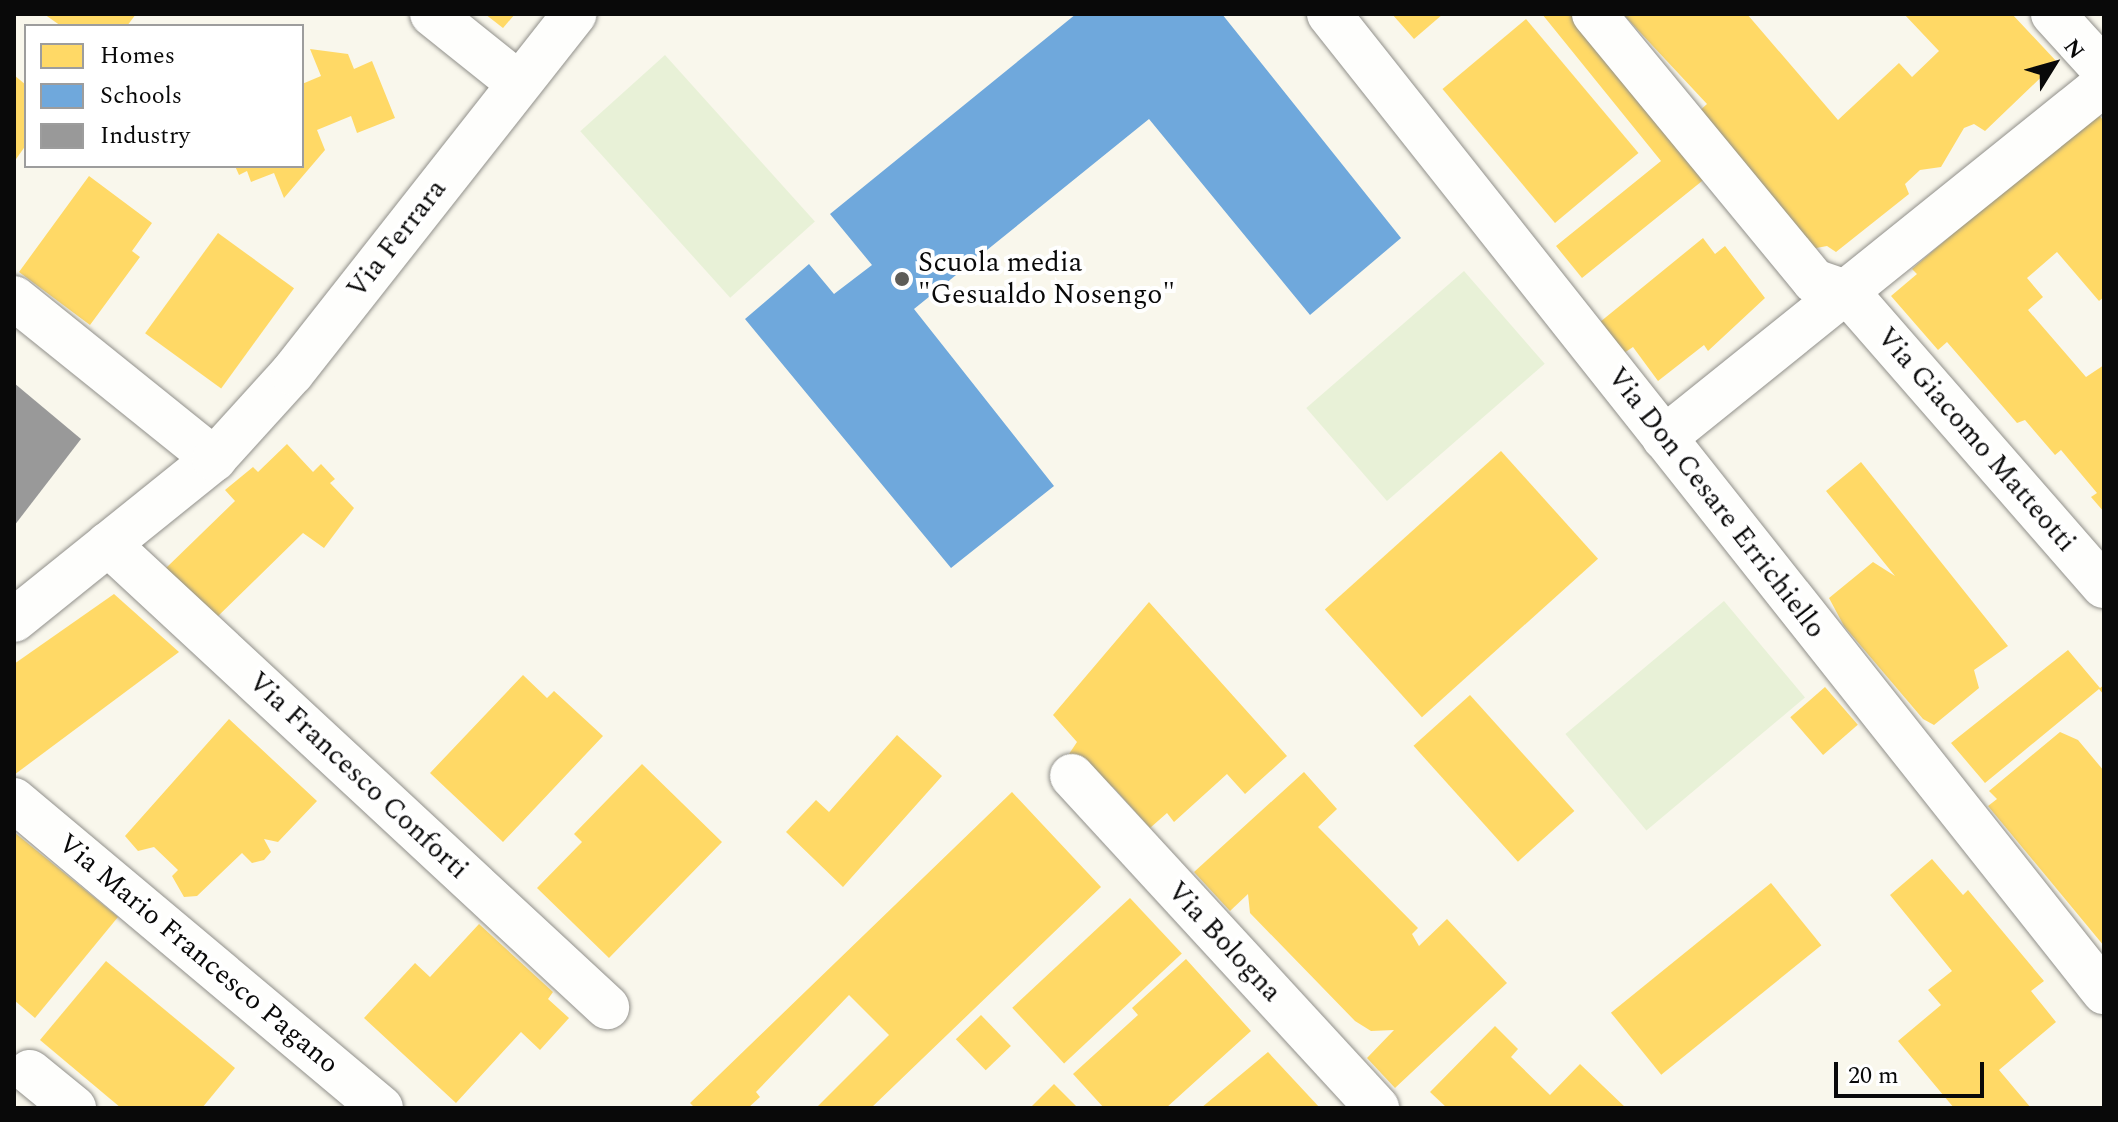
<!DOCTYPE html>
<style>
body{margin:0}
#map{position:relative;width:2118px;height:1122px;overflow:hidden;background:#f9f7ec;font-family:Spectral,serif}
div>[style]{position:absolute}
.pitch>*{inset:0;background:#e8f1d7;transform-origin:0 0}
.homes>*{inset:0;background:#ffd966;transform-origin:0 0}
.schools>*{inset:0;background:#6fa8dc}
.industry>*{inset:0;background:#999}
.roads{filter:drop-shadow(0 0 2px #91908b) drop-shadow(0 0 2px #91908b)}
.minor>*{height:44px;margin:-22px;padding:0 22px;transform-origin:22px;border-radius:22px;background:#fefefc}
.dots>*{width:22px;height:22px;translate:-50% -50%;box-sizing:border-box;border:4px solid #fff;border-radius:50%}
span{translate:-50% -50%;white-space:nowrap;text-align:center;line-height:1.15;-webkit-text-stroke:8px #fff;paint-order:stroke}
.street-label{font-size:28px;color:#090909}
.poi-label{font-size:28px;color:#090909}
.left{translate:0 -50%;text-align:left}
.frame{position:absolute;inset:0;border:16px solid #090909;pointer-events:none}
.legend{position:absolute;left:24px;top:24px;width:280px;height:144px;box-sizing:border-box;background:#fff;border:2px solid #9d9d9d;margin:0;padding:10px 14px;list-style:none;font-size:24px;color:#090909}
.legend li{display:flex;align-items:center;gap:16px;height:40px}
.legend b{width:40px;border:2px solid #9d9d9d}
.north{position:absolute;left:2014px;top:24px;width:80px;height:80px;-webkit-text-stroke:6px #fff;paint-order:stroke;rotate:53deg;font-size:22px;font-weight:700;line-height:32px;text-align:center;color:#090909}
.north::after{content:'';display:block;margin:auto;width:28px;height:36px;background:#090909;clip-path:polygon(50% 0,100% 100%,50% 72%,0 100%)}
.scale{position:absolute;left:1834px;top:1062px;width:150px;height:36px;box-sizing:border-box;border:4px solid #090909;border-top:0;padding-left:10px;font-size:24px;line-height:28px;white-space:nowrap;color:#090909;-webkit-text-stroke:6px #fff;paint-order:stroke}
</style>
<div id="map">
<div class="pitch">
<div style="left:665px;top:55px;width:224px;height:114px;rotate:48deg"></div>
<div style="left:1464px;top:271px;width:123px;height:209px;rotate:49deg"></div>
<div style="left:1724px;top:601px;width:126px;height:207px;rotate:50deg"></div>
</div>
<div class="homes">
<div style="clip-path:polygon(44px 14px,136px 14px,127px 26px,61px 26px)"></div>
<div style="clip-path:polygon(485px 14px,515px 14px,503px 28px)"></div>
<div style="clip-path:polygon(1392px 14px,1443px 14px,1414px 39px)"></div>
<div style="clip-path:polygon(1542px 14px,1584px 14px,1712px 173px,1582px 278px,1556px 246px,1661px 161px)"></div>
<div style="clip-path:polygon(1623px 14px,1747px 14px,1838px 120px,1899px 63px,1912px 77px,1939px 51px,1904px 14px,2012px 14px,2057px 62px,1985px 131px,1974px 124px,1964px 128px,1941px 167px,1920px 170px,1905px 184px,1909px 194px,1836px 252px,1827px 246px,1811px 249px,1696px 114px,1707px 104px)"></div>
<div style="left:1526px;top:19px;width:175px;height:109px;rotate:50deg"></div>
<div style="clip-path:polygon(310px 49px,348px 54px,354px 69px,372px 61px,395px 118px,357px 133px,351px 116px,317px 130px,325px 150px,284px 198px,274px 173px,251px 182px,247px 171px,239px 175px,235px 166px,302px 166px,302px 84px,321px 76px)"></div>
<div style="clip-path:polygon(14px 75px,26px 85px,26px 145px,14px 162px)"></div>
<div style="clip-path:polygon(2095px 111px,2104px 121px,2104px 297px,2099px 301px,2057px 252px,2027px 278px,2043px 297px,2028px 310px,2086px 377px,2104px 365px,2104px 512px,2091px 497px,2097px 493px,2061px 450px,2055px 455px,2025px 420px,2017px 423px,1947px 342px,1938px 350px,1891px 296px,1917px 274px,1912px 269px)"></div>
<div style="clip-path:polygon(89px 176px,152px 223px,132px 251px,140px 257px,90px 325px,19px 272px)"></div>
<div style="left:218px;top:233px;width:94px;height:124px;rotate:36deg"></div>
<div style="clip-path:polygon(1703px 238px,1715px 254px,1725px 246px,1765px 298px,1708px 351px,1704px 345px,1658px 381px,1633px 347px,1624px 353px,1600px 322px)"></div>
<div style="clip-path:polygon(287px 444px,313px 472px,321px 464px,335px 479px,330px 483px,354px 508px,324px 548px,303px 533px,214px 620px,165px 569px,235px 501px,225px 490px,253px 467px,258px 472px)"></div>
<div style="left:1501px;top:451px;width:145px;height:237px;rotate:48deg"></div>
<div style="clip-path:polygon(1861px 462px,2008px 646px,1974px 670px,1979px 688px,1934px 725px,1923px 719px,1844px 626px,1829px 598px,1873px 562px,1895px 576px,1826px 491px)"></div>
<div style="clip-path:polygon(114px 594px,179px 652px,14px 775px,14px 664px)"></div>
<div style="clip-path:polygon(1149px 602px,1287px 756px,1245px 794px,1227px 774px,1174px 822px,1167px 813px,1150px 828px,1113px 787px,1099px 792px,1067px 757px,1077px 742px,1053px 715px)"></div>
<div style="clip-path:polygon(2068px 650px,2100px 688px,2104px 685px,2104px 695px,2099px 689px,1985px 783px,1951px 743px)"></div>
<div style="clip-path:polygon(523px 675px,547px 698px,554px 691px,603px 736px,503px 842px,430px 773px)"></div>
<div style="left:1825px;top:687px;width:50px;height:46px;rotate:49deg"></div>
<div style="left:1470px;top:695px;width:156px;height:76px;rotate:48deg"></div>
<div style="clip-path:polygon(229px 719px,317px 801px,278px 842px,264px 839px,271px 852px,264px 860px,252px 863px,242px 853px,197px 896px,184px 897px,172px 876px,178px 870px,154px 847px,138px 851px,125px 836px)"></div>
<div style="clip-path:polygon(2060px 732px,2078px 740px,2104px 771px,2104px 946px,1988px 806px,1997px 799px,1989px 791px)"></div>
<div style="clip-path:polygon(897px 735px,942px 776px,843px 887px,786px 832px,816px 800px,829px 812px)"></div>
<div style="clip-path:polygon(642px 764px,722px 842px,609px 958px,537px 888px,582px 842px,574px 834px)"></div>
<div style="clip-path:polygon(1304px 772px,1337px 809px,1318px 827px,1418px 928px,1412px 934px,1419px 946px,1447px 919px,1507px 983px,1395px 1088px,1367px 1058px,1394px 1030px,1371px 1031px,1355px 1021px,1250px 913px,1248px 894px,1230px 911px,1194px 872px)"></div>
<div style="clip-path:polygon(1012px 792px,1101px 887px,871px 1108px,816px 1108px,889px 1035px,849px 995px,756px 1092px,760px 1097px,748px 1108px,695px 1108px,690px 1103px)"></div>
<div style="clip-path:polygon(14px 832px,118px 917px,35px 1018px,14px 1000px)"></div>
<div style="clip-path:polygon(1932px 859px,1963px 895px,1968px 890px,2044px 981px,2031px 991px,2056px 1022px,1999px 1070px,2031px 1108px,1954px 1108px,1898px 1041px,1941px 1005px,1928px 990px,1952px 971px,1890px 895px)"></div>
<div style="left:1771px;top:883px;width:80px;height:206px;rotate:51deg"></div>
<div style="left:1130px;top:898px;width:76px;height:161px;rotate:47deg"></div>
<div style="clip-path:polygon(479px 924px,553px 992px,548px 999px,569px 1018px,540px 1050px,521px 1032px,456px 1103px,364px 1018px,415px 963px,430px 977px)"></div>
<div style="clip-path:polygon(1186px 959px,1251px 1031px,1166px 1108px,1104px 1108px,1073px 1074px,1138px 1015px,1132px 1008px)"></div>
<div style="clip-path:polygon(106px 961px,235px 1068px,202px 1108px,121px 1108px,40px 1040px)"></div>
<div style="left:981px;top:1015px;width:43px;height:35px;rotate:46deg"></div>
<div style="clip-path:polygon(1495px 1026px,1518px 1049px,1511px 1057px,1550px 1095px,1580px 1064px,1626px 1108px,1447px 1108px,1430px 1092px)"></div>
<div style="clip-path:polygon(1268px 1052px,1320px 1108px,1201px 1108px)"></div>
<div style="clip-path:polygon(1054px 1084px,1078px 1108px,1030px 1108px)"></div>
</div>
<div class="schools">
<div style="clip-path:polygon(1076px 14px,1222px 14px,1401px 238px,1310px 315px,1149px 119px,914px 309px,1054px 486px,951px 568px,745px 319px,809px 264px,834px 294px,872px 265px,830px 214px)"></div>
</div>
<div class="industry">
<div style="clip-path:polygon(14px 383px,81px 439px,14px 526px)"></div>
</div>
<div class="roads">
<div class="minor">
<div style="left:432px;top:14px;width:110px;rotate:38.7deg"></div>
<div style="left:1329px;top:14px;width:1248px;rotate:51.61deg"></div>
<div style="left:1594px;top:14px;width:346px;rotate:50.5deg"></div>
<div style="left:1814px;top:281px;width:36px;rotate:19deg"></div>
<div style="left:1848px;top:293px;width:389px;rotate:48.9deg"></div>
<div style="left:2053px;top:14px;width:76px;rotate:47.7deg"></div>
<div style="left:14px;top:298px;width:257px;rotate:38.8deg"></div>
<div style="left:1664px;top:438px;width:565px;rotate:-38.82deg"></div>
<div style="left:108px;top:544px;width:681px;rotate:42.86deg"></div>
<div style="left:14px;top:620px;width:257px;rotate:-38.8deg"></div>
<div style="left:214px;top:459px;width:116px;rotate:-47.8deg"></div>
<div style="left:292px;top:373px;width:457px;rotate:-51.8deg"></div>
<div style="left:1072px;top:776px;width:451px;rotate:47.4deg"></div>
<div style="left:14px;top:800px;width:479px;rotate:40deg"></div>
<div style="left:30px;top:1072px;width:57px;rotate:39.3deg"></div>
</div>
</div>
<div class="dots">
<div style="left:902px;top:279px;background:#5d5c58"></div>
</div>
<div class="street-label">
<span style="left:397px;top:239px;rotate:-52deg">Via Ferrara</span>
<span style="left:1976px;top:440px;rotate:49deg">Via Giacomo Matteotti</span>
<span style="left:1716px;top:503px;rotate:52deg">Via Don Cesare Errichiello</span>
<span style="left:358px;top:776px;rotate:43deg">Via Francesco Conforti</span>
<span style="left:1224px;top:942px;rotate:47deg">Via Bologna</span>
<span style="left:198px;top:954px;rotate:40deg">Via Mario Francesco Pagano</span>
</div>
<div class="poi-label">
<span class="left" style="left:918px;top:279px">Scuola media<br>"Gesualdo Nosengo"</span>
</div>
<div class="frame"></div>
<ul class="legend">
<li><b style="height:22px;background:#ffd966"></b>Homes</li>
<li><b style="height:22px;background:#6fa8dc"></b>Schools</li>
<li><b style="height:22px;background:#999"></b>Industry</li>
</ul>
<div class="north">N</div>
<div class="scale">20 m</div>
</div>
